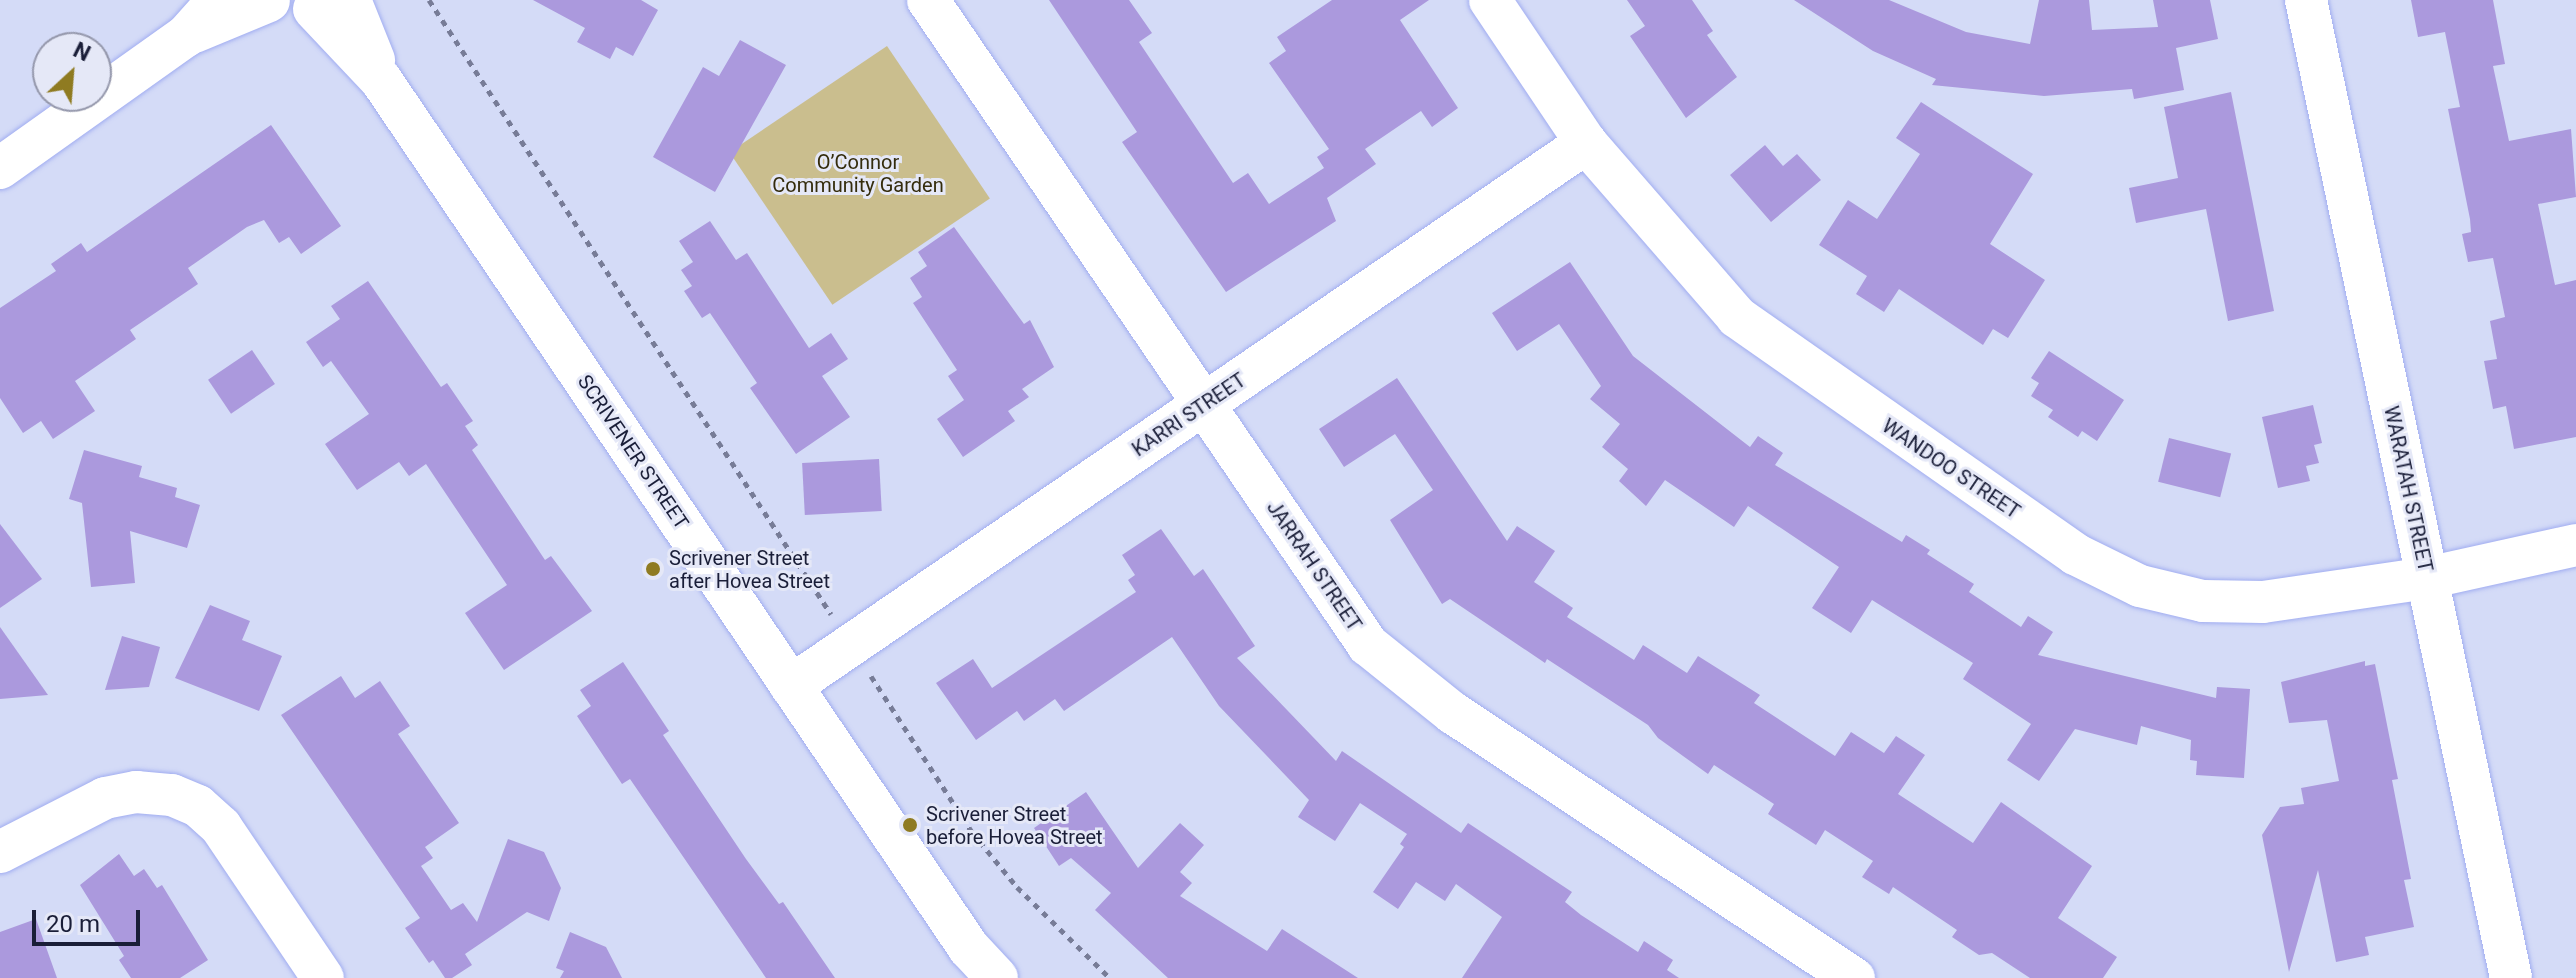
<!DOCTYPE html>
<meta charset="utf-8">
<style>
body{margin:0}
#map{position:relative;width:2576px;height:978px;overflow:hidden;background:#d4dbf7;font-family:Roboto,sans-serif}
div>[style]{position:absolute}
.green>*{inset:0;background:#cabe8e;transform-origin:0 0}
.building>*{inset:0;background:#ab99dd;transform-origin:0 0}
.path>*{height:5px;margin-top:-2.5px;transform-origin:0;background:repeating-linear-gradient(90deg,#777c97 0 6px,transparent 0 12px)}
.roads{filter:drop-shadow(0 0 2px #a1adf1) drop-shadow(0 0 2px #a1adf1)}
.minor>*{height:42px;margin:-21px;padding:0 21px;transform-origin:21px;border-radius:21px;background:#fff}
.dots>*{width:22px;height:22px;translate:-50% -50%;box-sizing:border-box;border:4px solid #e5e8f7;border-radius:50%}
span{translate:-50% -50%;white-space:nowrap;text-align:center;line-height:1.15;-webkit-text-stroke:6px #e5e8f7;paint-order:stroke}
.park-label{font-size:20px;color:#342c0c}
.street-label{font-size:20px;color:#1a1e38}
.poi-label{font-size:20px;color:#1a1e38}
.left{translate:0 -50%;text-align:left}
.north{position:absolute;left:32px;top:32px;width:80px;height:80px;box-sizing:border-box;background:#e5e8f7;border:2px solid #9497ab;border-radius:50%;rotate:26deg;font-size:22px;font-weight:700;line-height:32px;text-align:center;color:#1a1e38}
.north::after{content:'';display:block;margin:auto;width:28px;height:36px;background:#8f7b21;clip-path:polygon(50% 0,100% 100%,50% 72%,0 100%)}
.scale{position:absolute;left:32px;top:910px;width:108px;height:36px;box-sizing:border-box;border:4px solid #1a1e38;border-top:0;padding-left:10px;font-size:24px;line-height:28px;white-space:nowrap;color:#1a1e38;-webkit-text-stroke:6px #e5e8f7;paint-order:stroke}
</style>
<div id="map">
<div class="green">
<div style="left:887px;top:46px;width:184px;height:190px;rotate:56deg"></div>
</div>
<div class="building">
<div style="clip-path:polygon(533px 0,641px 0,658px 10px,633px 56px,616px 47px,610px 59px,577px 42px,585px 28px)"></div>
<div style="clip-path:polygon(1049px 0,1129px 0,1152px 33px,1139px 42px,1233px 183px,1248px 173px,1269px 204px,1324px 168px,1317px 157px,1329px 149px,1269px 63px,1286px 51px,1277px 37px,1332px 0,1429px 0,1400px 20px,1458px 108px,1432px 127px,1421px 111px,1365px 149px,1376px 164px,1327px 198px,1336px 221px,1226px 292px,1122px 142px,1137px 132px)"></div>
<div style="clip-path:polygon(1627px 0,1692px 0,1713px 31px,1707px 35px,1737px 77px,1686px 118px,1630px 36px,1645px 26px)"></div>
<div style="clip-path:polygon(1794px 0,1889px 0,1966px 32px,2030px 44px,2039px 0,2089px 0,2092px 30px,2158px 27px,2153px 0,2210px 0,2218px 39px,2176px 48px,2184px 90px,2134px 99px,2132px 89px,2044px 96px,1932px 85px,1936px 79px,1873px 51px)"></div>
<div style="clip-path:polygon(2411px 0,2493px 0,2505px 64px,2493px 66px,2509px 141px,2571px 129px,2576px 197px,2538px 204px,2555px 285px,2576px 280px,2576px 437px,2514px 449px,2506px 406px,2493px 409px,2484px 361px,2497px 359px,2490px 321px,2505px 317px,2493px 258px,2468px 262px,2462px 234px,2471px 232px,2470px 219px,2448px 109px,2460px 107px,2445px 32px,2418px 37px)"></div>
<div style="clip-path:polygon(740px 40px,786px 65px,715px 192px,653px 157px,703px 67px,719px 76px)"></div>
<div style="clip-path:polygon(2231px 92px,2274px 311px,2228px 321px,2206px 209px,2136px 223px,2129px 188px,2178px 178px,2164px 107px)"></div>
<div style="clip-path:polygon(1921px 102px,2033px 174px,1990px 244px,2045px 280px,2008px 338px,1993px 329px,1983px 345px,1899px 289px,1884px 312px,1856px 294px,1867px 276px,1819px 245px,1848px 200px,1877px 219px,1920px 154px,1896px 138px)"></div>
<div style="clip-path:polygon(271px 125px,341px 226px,301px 254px,289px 237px,279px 243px,264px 220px,247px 227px,188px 268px,198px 284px,130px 330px,136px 339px,75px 381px,95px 411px,53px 439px,41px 421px,23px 433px,0 398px,0 308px,56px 271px,51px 264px,81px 243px,87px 252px)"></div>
<div style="clip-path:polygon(1765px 145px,1783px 166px,1797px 154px,1821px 180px,1771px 222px,1730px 175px)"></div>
<div style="clip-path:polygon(710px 221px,736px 260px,747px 253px,809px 348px,831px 333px,848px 359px,822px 376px,850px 417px,796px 454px,750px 388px,757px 383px,710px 313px,702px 318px,684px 291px,692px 286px,681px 270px,693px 262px,679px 241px)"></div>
<div style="clip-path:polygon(954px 227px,1024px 324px,1030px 320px,1054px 367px,1022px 389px,1029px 397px,1008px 411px,1015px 421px,963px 457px,937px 419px,964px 400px,948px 376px,957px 370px,913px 303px,922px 297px,910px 278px,927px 266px,918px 252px)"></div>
<div style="clip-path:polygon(1570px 262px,1633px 356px,1750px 447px,1758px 436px,1783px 453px,1775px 465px,1902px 542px,1906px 535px,1930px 550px,1927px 554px,1974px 584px,1969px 592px,2021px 627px,2028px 616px,2053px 632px,2038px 655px,2216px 698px,2217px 687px,2250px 689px,2244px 778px,2196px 775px,2197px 761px,2190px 760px,2191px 740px,2141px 726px,2137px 745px,2075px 729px,2039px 781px,2007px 760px,2031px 724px,1963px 679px,1973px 663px,1872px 600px,1851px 633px,1812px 608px,1839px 567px,1748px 506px,1734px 527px,1665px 480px,1646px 506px,1619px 481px,1628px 469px,1602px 447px,1620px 424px,1590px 399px,1601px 386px,1559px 324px,1517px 351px,1492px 313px)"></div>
<div style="clip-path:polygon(368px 281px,441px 387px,447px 383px,473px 421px,465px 426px,478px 445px,472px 450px,545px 560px,551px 556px,592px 611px,504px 670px,465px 613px,507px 585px,426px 464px,409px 476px,399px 462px,357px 490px,325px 444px,369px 414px,331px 361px,323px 367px,306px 342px,340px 319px,331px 306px)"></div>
<div style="left:252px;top:350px;width:41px;height:53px;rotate:56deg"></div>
<div style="clip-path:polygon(2049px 351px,2124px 400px,2097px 441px,2082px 431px,2078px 437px,2048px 417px,2053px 410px,2031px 396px,2039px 383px,2031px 378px)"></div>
<div style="clip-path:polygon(1397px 378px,1507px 541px,1517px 526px,1555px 551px,1534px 582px,1573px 608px,1567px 617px,1634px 660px,1643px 645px,1687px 673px,1698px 656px,1760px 695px,1754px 703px,1835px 756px,1851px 732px,1884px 753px,1896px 736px,1925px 755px,1898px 794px,1973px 843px,2001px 802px,2092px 866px,2058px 918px,2117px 957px,2103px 978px,2030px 978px,1992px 953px,1979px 955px,1952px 937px,1957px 930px,1893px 887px,1889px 894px,1862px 877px,1873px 861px,1825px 830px,1816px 845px,1768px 814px,1774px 804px,1714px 765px,1708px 774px,1658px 738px,1648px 725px,1547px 659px,1545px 663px,1450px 599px,1442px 604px,1390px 520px,1433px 490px,1395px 434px,1344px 467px,1319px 429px)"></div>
<div style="clip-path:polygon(2313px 405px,2322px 443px,2314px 445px,2319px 463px,2306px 466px,2310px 481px,2278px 488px,2262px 417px)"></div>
<div style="left:2169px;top:438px;width:64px;height:45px;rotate:14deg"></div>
<div style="clip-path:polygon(84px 450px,142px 466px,139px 477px,177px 488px,175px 497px,200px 505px,187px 548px,130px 531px,135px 583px,91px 587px,82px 503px,69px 499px)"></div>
<div style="left:879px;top:459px;width:52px;height:77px;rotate:87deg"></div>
<div style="clip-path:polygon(0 524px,42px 579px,0 608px)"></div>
<div style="clip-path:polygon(1161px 529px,1194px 576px,1203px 569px,1255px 646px,1237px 658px,1336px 761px,1342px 751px,1461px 833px,1468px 823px,1572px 892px,1565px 902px,1581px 915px,1638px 952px,1644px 941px,1673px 960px,1667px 970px,1679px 978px,1462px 978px,1502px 917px,1456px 884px,1445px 901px,1416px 882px,1398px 909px,1373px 892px,1404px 847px,1400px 844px,1407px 834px,1360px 803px,1335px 841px,1298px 817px,1309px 800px,1219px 706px,1172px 637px,1064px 711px,1055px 699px,1024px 721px,1017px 711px,976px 740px,936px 683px,973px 659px,992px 688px,1136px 592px,1128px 580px,1135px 575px,1122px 555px)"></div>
<div style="clip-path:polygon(210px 605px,250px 621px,242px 640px,282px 656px,259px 711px,175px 678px)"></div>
<div style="clip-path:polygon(0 627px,48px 695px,0 699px)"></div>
<div style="clip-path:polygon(122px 636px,160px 647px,149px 687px,105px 690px)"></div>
<div style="clip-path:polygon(2365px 661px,2365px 666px,2375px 664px,2392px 750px,2398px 779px,2392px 780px,2411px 879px,2404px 880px,2414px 927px,2365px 937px,2369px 955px,2336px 962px,2318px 870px,2289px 972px,2262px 835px,2280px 807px,2304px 804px,2301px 788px,2339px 781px,2327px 720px,2289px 723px,2281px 682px)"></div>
<div style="clip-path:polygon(623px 662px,669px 731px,663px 735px,746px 859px,779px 904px,783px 902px,835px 978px,766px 978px,630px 779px,622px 784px,577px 716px,591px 706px,580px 690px)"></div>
<div style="clip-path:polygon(341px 676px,355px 698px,380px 681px,410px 726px,398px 734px,459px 823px,425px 847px,433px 858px,421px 866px,451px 910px,463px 903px,477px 922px,508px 839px,544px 852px,561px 888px,549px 921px,527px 912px,465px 954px,472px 965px,452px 978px,445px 978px,433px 960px,429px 963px,405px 928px,420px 918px,281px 715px)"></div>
<div style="clip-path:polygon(1086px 792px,1138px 868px,1180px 823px,1204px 845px,1180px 872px,1192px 883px,1180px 896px,1267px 951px,1282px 929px,1358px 978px,1168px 978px,1095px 910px,1111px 893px,1071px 858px,1059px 866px,1034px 828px)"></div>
<div style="clip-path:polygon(119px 854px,134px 876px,144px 869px,157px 888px,162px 885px,208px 960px,180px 978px,131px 978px,119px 960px,124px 956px,80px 885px)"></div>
<div style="clip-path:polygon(36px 919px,57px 978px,0 978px,0 932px)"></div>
<div style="clip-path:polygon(570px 932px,606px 947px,622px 978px,560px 978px,564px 971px,556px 968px)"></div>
</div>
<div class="path">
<div style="left:429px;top:0;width:734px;rotate:56.79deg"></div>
<div style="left:871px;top:676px;width:186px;rotate:57.1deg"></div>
<div style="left:972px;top:832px;width:71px;rotate:50.7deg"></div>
<div style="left:1017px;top:887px;width:130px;rotate:44.4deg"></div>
</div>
<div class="roads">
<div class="minor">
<div style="left:350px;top:0;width:65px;rotate:68.2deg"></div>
<div style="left:928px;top:0;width:781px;rotate:55.7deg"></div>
<div style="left:1368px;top:645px;width:109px;rotate:38.7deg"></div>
<div style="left:1453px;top:713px;width:481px;rotate:33.5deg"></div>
<div style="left:1490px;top:0;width:172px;rotate:56.1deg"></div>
<div style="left:1586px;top:143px;width:230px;rotate:49deg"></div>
<div style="left:1737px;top:317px;width:413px;rotate:35deg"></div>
<div style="left:2075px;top:554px;width:72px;rotate:26.2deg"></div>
<div style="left:2140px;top:586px;width:65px;rotate:13.4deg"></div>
<div style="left:2203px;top:601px;width:60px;rotate:1deg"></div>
<div style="left:2263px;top:602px;width:166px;rotate:-8.3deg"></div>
<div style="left:2427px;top:578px;width:153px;rotate:-12.5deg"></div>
<div style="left:2306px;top:0;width:999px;rotate:78.16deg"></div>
<div style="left:314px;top:9px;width:98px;rotate:46.7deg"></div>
<div style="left:381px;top:80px;width:1048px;rotate:55.89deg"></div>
<div style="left:969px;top:948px;width:41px;rotate:47deg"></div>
<div style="left:194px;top:32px;width:81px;rotate:-22.5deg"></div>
<div style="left:0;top:168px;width:228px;rotate:-35.4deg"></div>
<div style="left:186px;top:36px;width:48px;rotate:-48.4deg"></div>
<div style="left:791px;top:686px;width:963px;rotate:-34.33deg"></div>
<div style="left:0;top:852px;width:118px;rotate:-27.2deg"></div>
<div style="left:105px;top:798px;width:32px;rotate:-11deg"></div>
<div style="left:136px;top:792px;width:36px;rotate:5deg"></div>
<div style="left:172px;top:795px;width:28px;rotate:23deg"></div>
<div style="left:198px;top:806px;width:31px;rotate:42deg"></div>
<div style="left:221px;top:827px;width:182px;rotate:56deg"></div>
</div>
</div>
<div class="dots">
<div style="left:653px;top:569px;background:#8f7b21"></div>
<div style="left:910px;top:825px;background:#8f7b21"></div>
</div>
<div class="park-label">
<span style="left:858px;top:174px">O’Connor<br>Community Garden</span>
</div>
<div class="street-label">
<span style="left:1189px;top:415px;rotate:-34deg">KARRI STREET</span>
<span style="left:633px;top:452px;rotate:56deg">SCRIVENER STREET</span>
<span style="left:1951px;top:469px;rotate:34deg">WANDOO STREET</span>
<span style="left:2408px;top:489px;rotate:78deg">WARATAH STREET</span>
<span style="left:1314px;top:566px;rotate:56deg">JARRAH STREET</span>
</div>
<div class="poi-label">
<span class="left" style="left:669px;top:570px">Scrivener Street<br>after Hovea Street</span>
<span class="left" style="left:926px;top:826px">Scrivener Street<br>before Hovea Street</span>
</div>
<div class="north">N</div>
<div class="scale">20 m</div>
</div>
